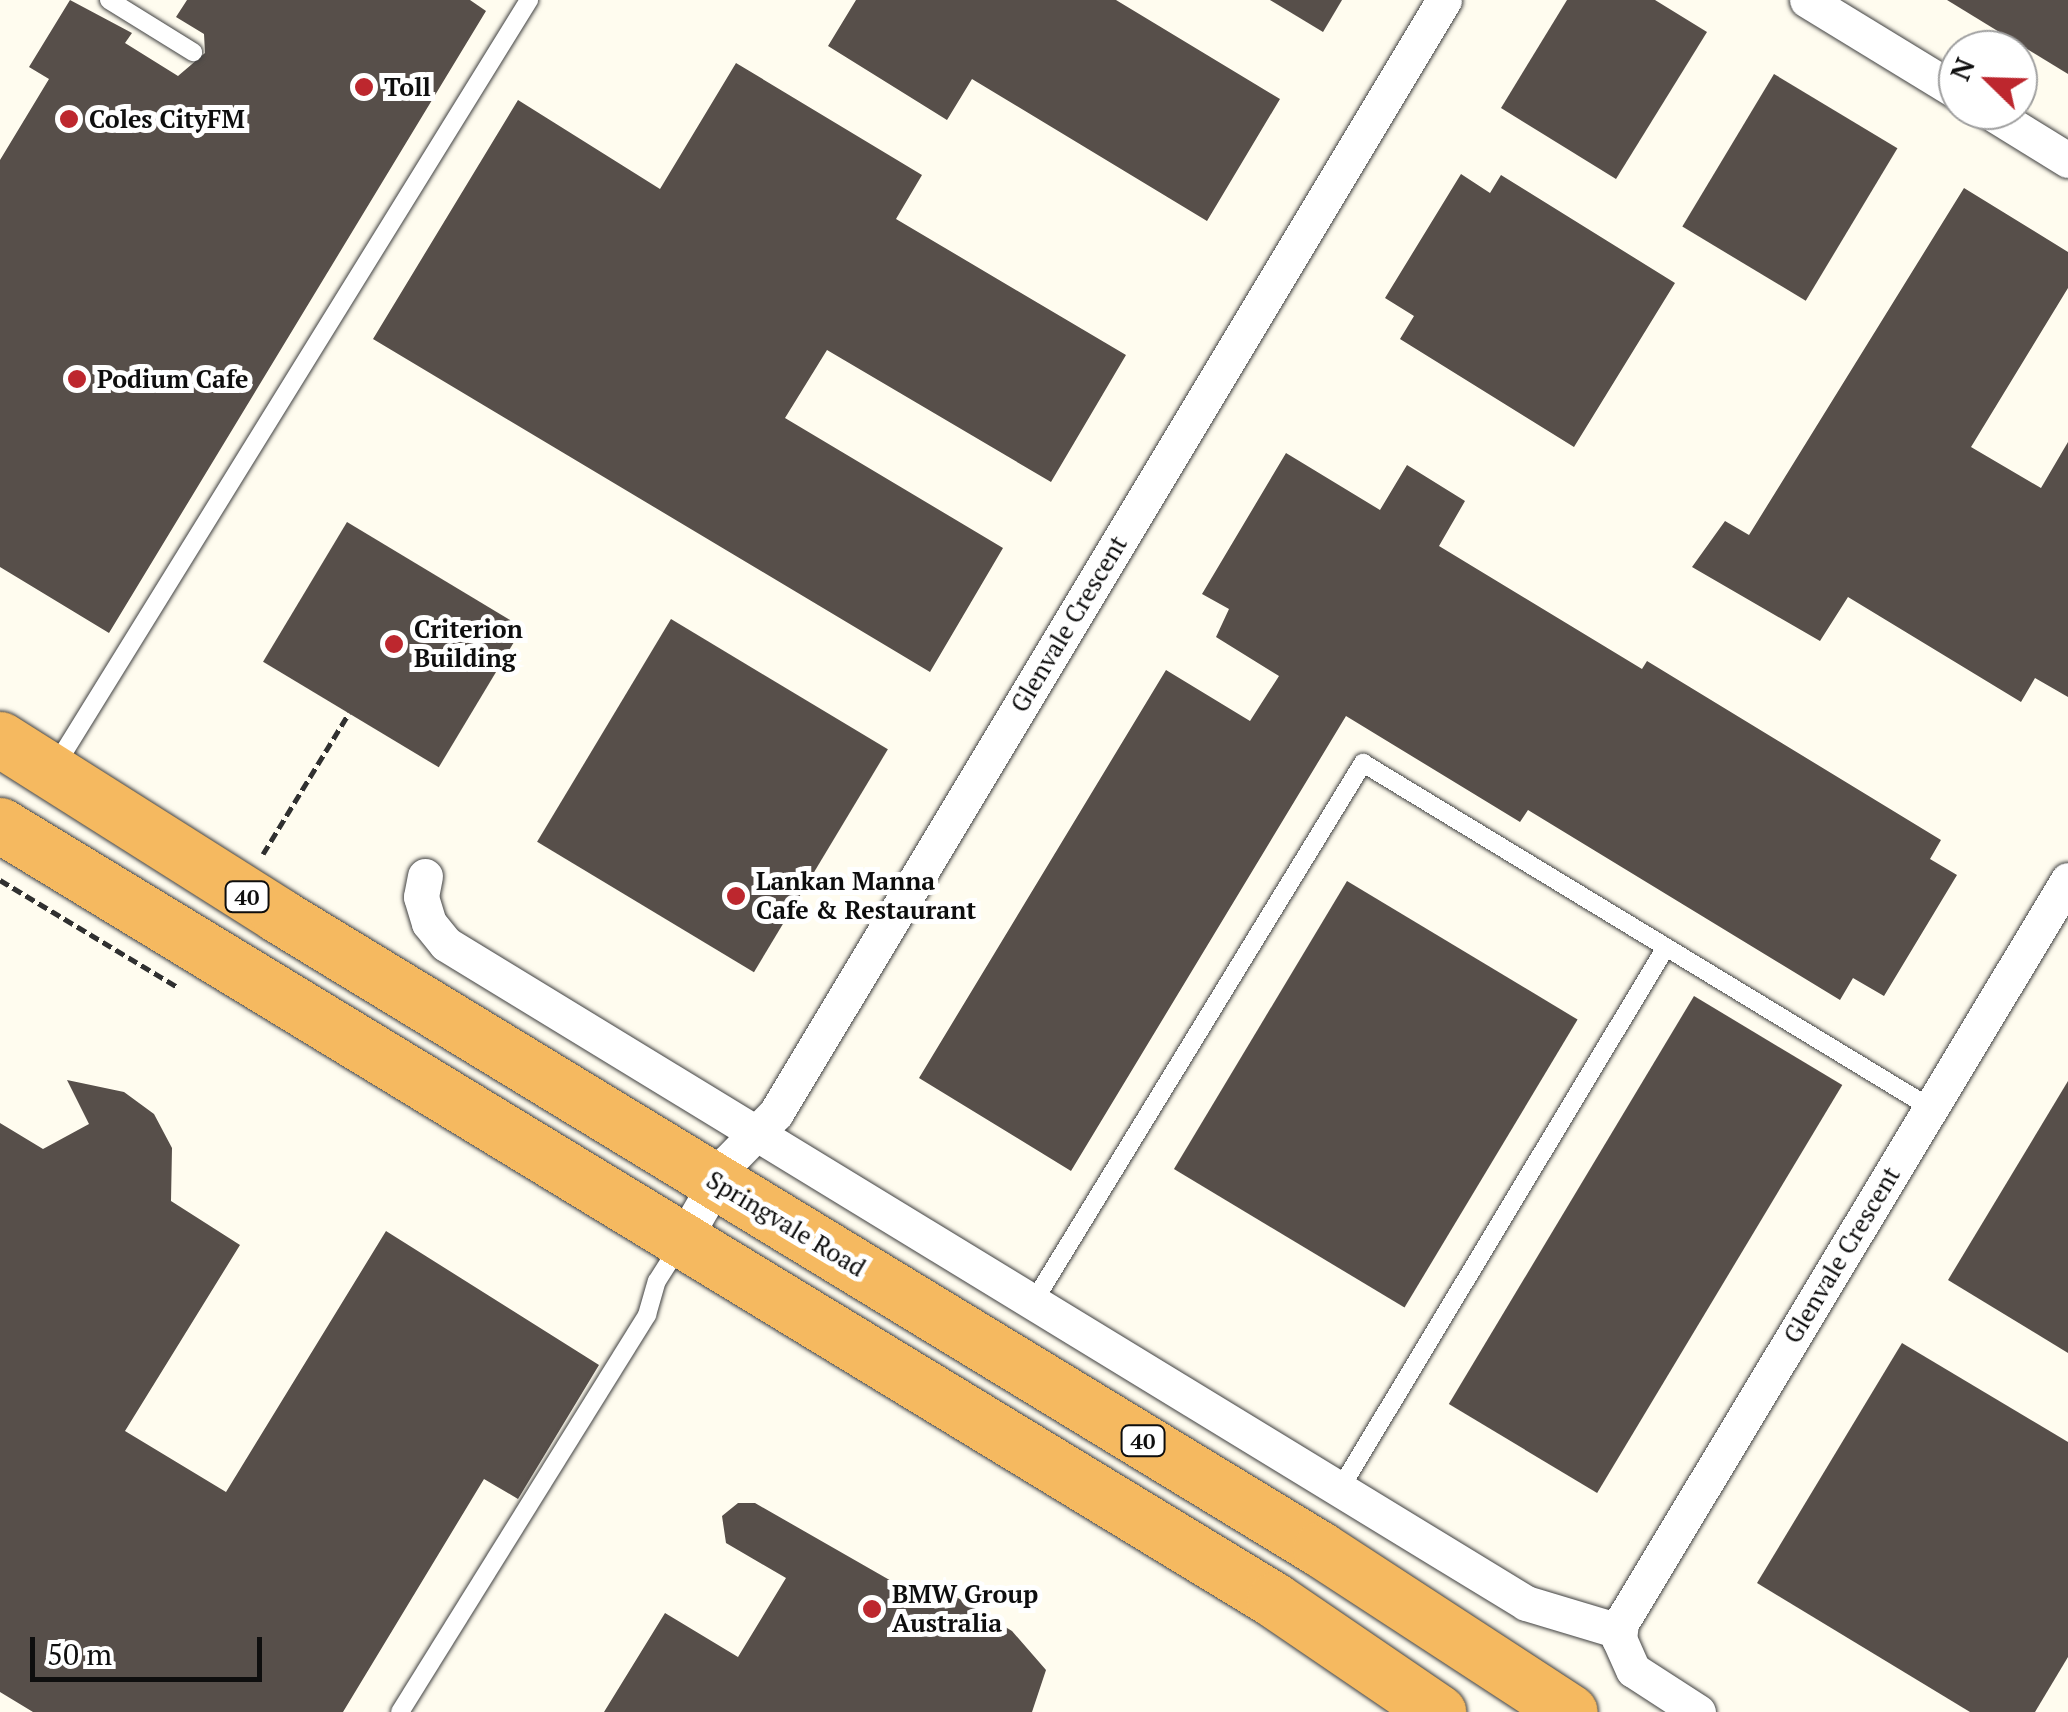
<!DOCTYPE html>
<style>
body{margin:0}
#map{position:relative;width:2068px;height:1712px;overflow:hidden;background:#fffcef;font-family:"PT Serif",serif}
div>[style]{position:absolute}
.building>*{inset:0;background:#574f4a;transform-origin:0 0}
.path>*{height:5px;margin-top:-2.5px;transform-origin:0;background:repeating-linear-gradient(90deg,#303030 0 10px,transparent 0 15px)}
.roads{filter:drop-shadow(0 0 2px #414141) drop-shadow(0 0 2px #414141)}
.service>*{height:18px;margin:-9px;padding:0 9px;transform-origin:9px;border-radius:9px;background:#fff}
.minor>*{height:35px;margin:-17.5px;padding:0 17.5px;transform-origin:17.5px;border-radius:17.5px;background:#fff}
.trunk>*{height:55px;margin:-27.5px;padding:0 27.5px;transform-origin:27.5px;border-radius:27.5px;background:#f5b960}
.dots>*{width:28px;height:28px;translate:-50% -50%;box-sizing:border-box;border:5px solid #fff;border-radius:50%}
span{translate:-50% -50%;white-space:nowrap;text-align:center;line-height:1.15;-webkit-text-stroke:10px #fff;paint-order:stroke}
.shield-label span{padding:2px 8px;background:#fff;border:2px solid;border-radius:8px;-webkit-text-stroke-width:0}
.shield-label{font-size:22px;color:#0e0e0e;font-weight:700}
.poi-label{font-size:25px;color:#0e0e0e;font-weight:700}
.left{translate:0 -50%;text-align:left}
.street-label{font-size:25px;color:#0e0e0e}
.north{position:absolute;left:1938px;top:30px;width:100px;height:100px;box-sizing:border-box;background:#fff;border:2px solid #9f9f9f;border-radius:50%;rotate:293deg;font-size:28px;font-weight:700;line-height:40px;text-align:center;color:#0e0e0e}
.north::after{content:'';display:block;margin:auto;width:35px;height:45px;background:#bd272e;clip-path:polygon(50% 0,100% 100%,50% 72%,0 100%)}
.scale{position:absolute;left:30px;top:1637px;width:232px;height:45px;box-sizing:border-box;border:5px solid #0e0e0e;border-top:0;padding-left:12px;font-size:30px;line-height:35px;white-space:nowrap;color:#0e0e0e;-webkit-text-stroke:8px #fff;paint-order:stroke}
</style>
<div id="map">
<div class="building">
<div style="clip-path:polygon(70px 0,132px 33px,125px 43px,178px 76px,205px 53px,204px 34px,176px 17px,187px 0,470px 0,486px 11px,109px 633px,0 567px,0 160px,49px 79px,29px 67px)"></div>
<div style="clip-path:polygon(856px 0,1116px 0,1280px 99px,1207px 221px,972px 79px,947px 120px,828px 46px)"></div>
<div style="clip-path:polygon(1270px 0,1342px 0,1323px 32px)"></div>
<div style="clip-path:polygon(1567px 0,1655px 0,1707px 32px,1616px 179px,1501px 108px)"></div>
<div style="clip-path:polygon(1947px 0,2068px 0,2068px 74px)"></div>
<div style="clip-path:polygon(736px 63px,922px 175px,896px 219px,1126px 355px,1051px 482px,827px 350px,785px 418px,1003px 548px,930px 672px,373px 339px,518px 100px,660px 189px)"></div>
<div style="left:1774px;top:74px;width:144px;height:178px;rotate:31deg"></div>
<div style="clip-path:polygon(1461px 174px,1490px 193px,1501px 175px,1675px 283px,1574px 447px,1400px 339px,1414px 316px,1385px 298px)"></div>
<div style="clip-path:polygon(1964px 188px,2068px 252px,2068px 288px,1971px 447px,2041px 488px,2068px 442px,2068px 697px,2035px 678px,2021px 702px,1848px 597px,1820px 641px,1692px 567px,1725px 521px,1749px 535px)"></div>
<div style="clip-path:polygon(1286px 453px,1380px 510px,1407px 465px,1465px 501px,1439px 546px,1642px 669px,1647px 661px,1941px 840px,1930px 859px,1957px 875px,1884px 996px,1853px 978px,1840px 1000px,1528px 810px,1520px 822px,1346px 716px,1071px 1171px,919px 1078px,1166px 670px,1250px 721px,1279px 676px,1216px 637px,1229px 609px,1202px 594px)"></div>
<div style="left:347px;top:522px;width:205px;height:163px;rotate:31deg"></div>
<div style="left:671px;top:619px;width:253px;height:260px;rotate:31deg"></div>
<div style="left:1347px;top:881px;width:269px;height:336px;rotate:31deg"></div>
<div style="left:1694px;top:996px;width:173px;height:476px;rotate:31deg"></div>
<div style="clip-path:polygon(67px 1080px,124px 1092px,154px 1114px,172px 1148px,171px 1201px,240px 1245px,125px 1431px,226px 1492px,386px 1231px,599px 1365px,518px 1499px,484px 1479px,343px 1712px,33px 1712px,0 1692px,0 1123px,43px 1149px,89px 1124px)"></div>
<div style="clip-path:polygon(2068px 1081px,2068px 1353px,1948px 1280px)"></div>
<div style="clip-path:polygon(1902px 1343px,2068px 1442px,2068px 1657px,2035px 1712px,1970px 1712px,1757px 1583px)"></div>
<div style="clip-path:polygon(738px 1503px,755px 1503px,935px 1606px,945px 1590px,1012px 1631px,1046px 1670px,1032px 1712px,604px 1712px,665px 1613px,738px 1657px,786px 1578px,726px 1543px,722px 1516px)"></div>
</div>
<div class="path">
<div style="left:263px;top:854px;width:165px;rotate:-58.6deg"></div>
<div style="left:0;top:880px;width:209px;rotate:31.1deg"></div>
</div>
<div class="roads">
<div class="service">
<div style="left:109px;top:0;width:99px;rotate:31.8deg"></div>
<div style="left:54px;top:768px;width:903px;rotate:-58.26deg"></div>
<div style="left:1034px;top:1301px;width:631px;rotate:-58.55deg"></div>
<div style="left:1363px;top:763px;width:662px;rotate:31.29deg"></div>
<div style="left:1340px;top:1489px;width:632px;rotate:-58.97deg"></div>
<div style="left:400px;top:1712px;width:468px;rotate:-58.1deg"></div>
<div style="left:647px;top:1315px;width:35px;rotate:-74deg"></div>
<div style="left:657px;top:1281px;width:45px;rotate:-57.7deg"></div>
</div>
<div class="minor">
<div style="left:1807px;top:0;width:177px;rotate:31.4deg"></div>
<div style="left:1987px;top:110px;width:95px;rotate:31.7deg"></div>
<div style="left:425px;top:876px;width:21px;rotate:101deg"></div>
<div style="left:421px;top:897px;width:27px;rotate:73deg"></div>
<div style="left:429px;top:923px;width:27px;rotate:51deg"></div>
<div style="left:446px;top:944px;width:1265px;rotate:31.39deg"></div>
<div style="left:1526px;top:1603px;width:97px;rotate:16.8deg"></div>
<div style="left:684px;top:1238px;width:88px;rotate:-59.9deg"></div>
<div style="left:728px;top:1162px;width:69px;rotate:-45.6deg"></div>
<div style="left:776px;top:1113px;width:1298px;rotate:-59.03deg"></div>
<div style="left:1698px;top:1712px;width:77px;rotate:-147.1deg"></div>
<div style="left:1633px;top:1670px;width:34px;rotate:-114deg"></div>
<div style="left:1619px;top:1639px;width:16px;rotate:-83deg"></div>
<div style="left:1621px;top:1623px;width:867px;rotate:-58.97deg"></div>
</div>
<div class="trunk">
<div style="left:0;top:739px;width:329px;rotate:32.3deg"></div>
<div style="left:278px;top:915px;width:1220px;rotate:31.32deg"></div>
<div style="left:1320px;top:1549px;width:298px;rotate:33.1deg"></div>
<div style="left:0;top:825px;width:1491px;rotate:31.31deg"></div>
<div style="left:1274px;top:1600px;width:199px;rotate:34.3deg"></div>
</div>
</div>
<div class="dots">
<div style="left:364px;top:87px;background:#bd272e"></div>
<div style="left:69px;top:119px;background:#bd272e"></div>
<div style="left:77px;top:379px;background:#bd272e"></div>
<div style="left:394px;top:644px;background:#bd272e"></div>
<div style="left:736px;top:896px;background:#bd272e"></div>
<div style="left:872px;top:1609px;background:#bd272e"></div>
</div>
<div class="shield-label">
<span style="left:247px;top:897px">40</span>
<span style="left:1143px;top:1441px">40</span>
</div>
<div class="poi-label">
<span class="left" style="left:384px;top:87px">Toll</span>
<span class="left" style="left:89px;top:119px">Coles CityFM</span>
<span class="left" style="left:97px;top:379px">Podium Cafe</span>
<span class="left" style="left:414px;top:644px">Criterion<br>Building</span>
<span class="left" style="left:756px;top:896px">Lankan Manna<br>Cafe &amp; Restaurant</span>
<span class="left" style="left:892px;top:1609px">BMW Group<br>Australia</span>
</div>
<div class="street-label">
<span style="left:1069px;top:624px;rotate:-59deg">Glenvale Crescent</span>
<span style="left:786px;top:1224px;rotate:31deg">Springvale Road</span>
<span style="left:1842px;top:1255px;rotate:-59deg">Glenvale Crescent</span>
</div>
<div class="north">N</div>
<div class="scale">50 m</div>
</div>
